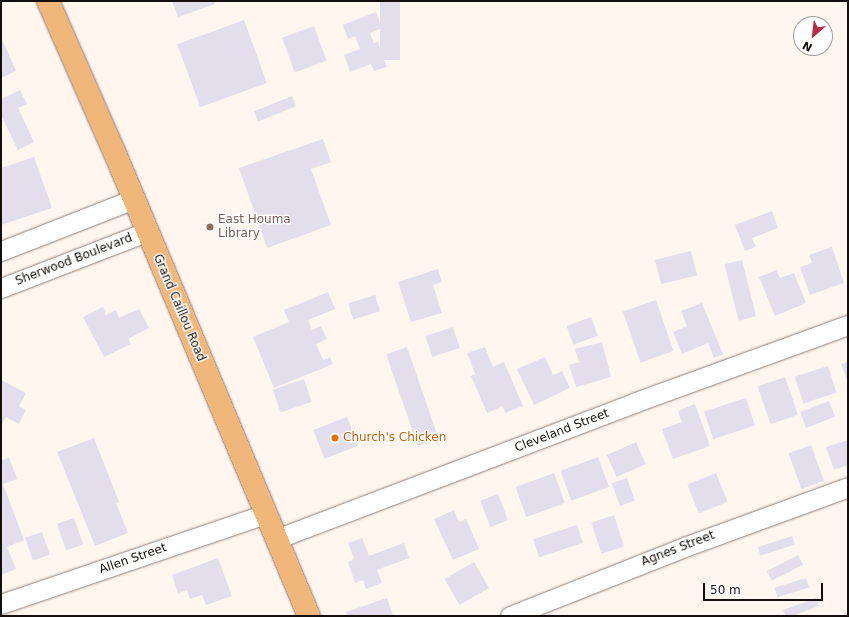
<!DOCTYPE html>
<style>
body{margin:0}
#map{position:relative;width:849px;height:617px;overflow:hidden;background:#fff6f0;font-family:"DejaVu Sans",sans-serif}
div>[style]{position:absolute}
.building>*{inset:0;background:#e3deec;transform-origin:0 0}
.roads{filter:drop-shadow(0 0 1px #8b7e76) drop-shadow(0 0 1px #8b7e76)}
.minor>*{height:19px;margin:-9.5px;padding:0 9.5px;transform-origin:9.5px;border-radius:9.5px;background:#fff}
.major>*{height:22px;margin:-11px;padding:0 11px;transform-origin:11px;border-radius:11px;background:#f1b77a}
.dots>*{width:11px;height:11px;translate:-50% -50%;box-sizing:border-box;border:2px solid #fff;border-radius:50%}
span{translate:-50% -50%;white-space:nowrap;text-align:center;line-height:1.15;-webkit-text-stroke:3px #fff;paint-order:stroke}
.education-label{font-size:12px;color:#785e54}
.left{translate:0 -50%;text-align:left}
.street-label{font-size:12px;color:#140f0c}
.food-label{font-size:12px;color:#c56008}
.frame{position:absolute;inset:0;border:2px solid #140f0c;pointer-events:none}
.north{position:absolute;left:793px;top:16px;width:40px;height:40px;box-sizing:border-box;background:#fff;border:1px solid #a19f9e;border-radius:50%;rotate:208deg;font-size:11px;font-weight:700;line-height:16px;text-align:center;color:#140f0c}
.north::after{content:'';display:block;margin:auto;width:14px;height:18px;background:#bb2a48;clip-path:polygon(50% 0,100% 100%,50% 72%,0 100%)}
.scale{position:absolute;left:703px;top:583px;width:120px;height:18px;box-sizing:border-box;border:2px solid #140f0c;border-top:0;padding-left:5px;font-size:12px;line-height:14px;white-space:nowrap;color:#140f0c;-webkit-text-stroke:3px #fff;paint-order:stroke}
</style>
<div id="map">
<div class="building">
<div style="clip-path:polygon(172px 1px,214px 1px,215px 4px,178px 17px)"></div>
<div style="left:380px;top:1px;width:20px;height:59px"></div>
<div style="clip-path:polygon(376px 12px,382px 28px,370px 33px,374px 43px,378px 42px,387px 67px,374px 71px,371px 64px,350px 72px,344px 55px,360px 49px,355px 36px,348px 39px,343px 25px)"></div>
<div style="left:244px;top:20px;width:67px;height:71px;rotate:70deg"></div>
<div style="left:314px;top:26px;width:37px;height:34px;rotate:70deg"></div>
<div style="clip-path:polygon(1px 37px,16px 71px,1px 78px)"></div>
<div style="clip-path:polygon(20px 90px,27px 104px,18px 108px,34px 142px,18px 150px,1px 115px,1px 99px)"></div>
<div style="left:292px;top:96px;width:11px;height:41px;rotate:68deg"></div>
<div style="clip-path:polygon(323px 139px,331px 162px,311px 169px,331px 225px,267px 248px,239px 168px)"></div>
<div style="clip-path:polygon(34px 157px,52px 208px,1px 225px,1px 168px)"></div>
<div style="clip-path:polygon(772px 211px,778px 228px,752px 238px,756px 247px,745px 251px,735px 225px)"></div>
<div style="clip-path:polygon(832px 247px,844px 283px,810px 295px,800px 267px,812px 263px,809px 255px)"></div>
<div style="left:691px;top:251px;width:25px;height:37px;rotate:76deg"></div>
<div style="left:742px;top:260px;width:58px;height:18px;rotate:76deg"></div>
<div style="clip-path:polygon(438px 269px,442px 282px,433px 285px,442px 313px,411px 322px,398px 282px)"></div>
<div style="clip-path:polygon(776px 270px,780px 278px,794px 273px,806px 303px,775px 316px,759px 277px)"></div>
<div style="clip-path:polygon(328px 292px,335px 309px,308px 320px,312px 330px,321px 326px,327px 339px,316px 344px,323px 360px,330px 357px,333px 364px,274px 388px,253px 337px,289px 322px,284px 310px)"></div>
<div style="left:375px;top:295px;width:17px;height:28px;rotate:73deg"></div>
<div style="left:656px;top:300px;width:54px;height:35px;rotate:71deg"></div>
<div style="clip-path:polygon(702px 303px,723px 354px,714px 358px,708px 343px,682px 354px,673px 332px,687px 326px,681px 311px)"></div>
<div style="clip-path:polygon(103px 307px,106px 315px,116px 310px,119px 318px,139px 309px,149px 328px,128px 339px,131px 344px,104px 357px,83px 317px)"></div>
<div style="left:591px;top:317px;width:20px;height:26px;rotate:70deg"></div>
<div style="left:453px;top:327px;width:22px;height:29px;rotate:72deg"></div>
<div style="clip-path:polygon(602px 342px,611px 377px,576px 387px,569px 365px,579px 362px,575px 349px)"></div>
<div style="left:407px;top:347px;width:97px;height:22px;rotate:71deg"></div>
<div style="clip-path:polygon(485px 347px,493px 367px,504px 362px,523px 406px,505px 413px,503px 406px,487px 413px,471px 376px,475px 374px,467px 353px)"></div>
<div style="clip-path:polygon(545px 357px,553px 375px,562px 371px,570px 388px,534px 405px,517px 369px)"></div>
<div style="clip-path:polygon(848px 362px,848px 382px,841px 364px)"></div>
<div style="left:828px;top:366px;width:28px;height:35px;rotate:72deg"></div>
<div style="left:785px;top:377px;width:40px;height:29px;rotate:71deg"></div>
<div style="left:304px;top:379px;width:24px;height:33px;rotate:71deg"></div>
<div style="clip-path:polygon(1px 380px,26px 393px,19px 406px,26px 410px,19px 424px,6px 417px,1px 426px)"></div>
<div style="left:746px;top:398px;width:29px;height:44px;rotate:72deg"></div>
<div style="left:829px;top:401px;width:17px;height:31px;rotate:69deg"></div>
<div style="clip-path:polygon(695px 404px,710px 446px,673px 459px,662px 429px,682px 422px,678px 411px)"></div>
<div style="left:347px;top:417px;width:31px;height:36px;rotate:69deg"></div>
<div style="clip-path:polygon(94px 438px,119px 502px,116px 503px,128px 533px,95px 546px,57px 452px)"></div>
<div style="clip-path:polygon(848px 440px,848px 465px,834px 470px,826px 447px)"></div>
<div style="left:636px;top:442px;width:24px;height:32px;rotate:66deg"></div>
<div style="left:811px;top:445px;width:38px;height:24px;rotate:70deg"></div>
<div style="clip-path:polygon(9px 457px,17px 479px,3px 484px,24px 540px,7px 547px,16px 569px,1px 575px,1px 461px)"></div>
<div style="left:598px;top:457px;width:32px;height:40px;rotate:70deg"></div>
<div style="left:554px;top:473px;width:32px;height:41px;rotate:70deg"></div>
<div style="left:716px;top:473px;width:31px;height:31px;rotate:68deg"></div>
<div style="left:627px;top:478px;width:24px;height:16px;rotate:71deg"></div>
<div style="left:498px;top:494px;width:28px;height:19px;rotate:69deg"></div>
<div style="clip-path:polygon(454px 510px,459px 522px,466px 519px,479px 549px,453px 560px,434px 519px)"></div>
<div style="left:614px;top:515px;width:33px;height:24px;rotate:72deg"></div>
<div style="left:74px;top:518px;width:28px;height:18px;rotate:71deg"></div>
<div style="left:577px;top:525px;width:19px;height:46px;rotate:72deg"></div>
<div style="left:42px;top:532px;width:24px;height:18px;rotate:71deg"></div>
<div style="left:792px;top:536px;width:9px;height:36px;rotate:72deg"></div>
<div style="clip-path:polygon(362px 538px,369px 556px,404px 543px,409px 558px,377px 570px,382px 583px,366px 589px,363px 580px,355px 583px,348px 562px,354px 559px,348px 543px)"></div>
<div style="left:798px;top:555px;width:11px;height:35px;rotate:63deg"></div>
<div style="clip-path:polygon(218px 558px,232px 596px,206px 605px,202px 595px,190px 599px,187px 590px,178px 593px,172px 575px)"></div>
<div style="left:474px;top:562px;width:30px;height:34px;rotate:60deg"></div>
<div style="left:806px;top:578px;width:10px;height:33px;rotate:73deg"></div>
<div style="clip-path:polygon(387px 598px,393px 616px,347px 616px,346px 612px)"></div>
<div style="clip-path:polygon(816px 598px,819px 606px,793px 616px,786px 616px,783px 610px)"></div>
</div>
<div class="roads">
<div class="minor">
<div style="left:1px;top:251px;width:143px;rotate:-21.4deg"></div>
<div style="left:1px;top:288px;width:155px;rotate:-21.1deg"></div>
<div style="left:276px;top:539px;width:385px;rotate:-20.8deg"></div>
<div style="left:636px;top:402px;width:226px;rotate:-20deg"></div>
<div style="left:1px;top:604px;width:279px;rotate:-18.8deg"></div>
<div style="left:510px;top:616px;width:190px;rotate:-21.6deg"></div>
<div style="left:687px;top:546px;width:171px;rotate:-20.1deg"></div>
</div>
<div class="major">
<div style="left:48px;top:1px;width:164px;rotate:66.3deg"></div>
<div style="left:114px;top:151px;width:504px;rotate:67.25deg"></div>
</div>
</div>
<div class="dots">
<div style="left:210px;top:227px;background:#8d6e63"></div>
<div style="left:335px;top:438px;background:#e8710a"></div>
</div>
<div class="education-label">
<span class="left" style="left:218px;top:227px">East Houma<br>Library</span>
</div>
<div class="street-label">
<span style="left:74px;top:260px;rotate:-21deg">Sherwood Boulevard</span>
<span style="left:179px;top:308px;rotate:67deg">Grand Caillou Road</span>
<span style="left:562px;top:431px;rotate:-21deg">Cleveland Street</span>
<span style="left:678px;top:549px;rotate:-21deg">Agnes Street</span>
<span style="left:133px;top:559px;rotate:-19deg">Allen Street</span>
</div>
<div class="food-label">
<span class="left" style="left:343px;top:438px">Church's Chicken</span>
</div>
<div class="frame"></div>
<div class="north">N</div>
<div class="scale">50 m</div>
</div>
